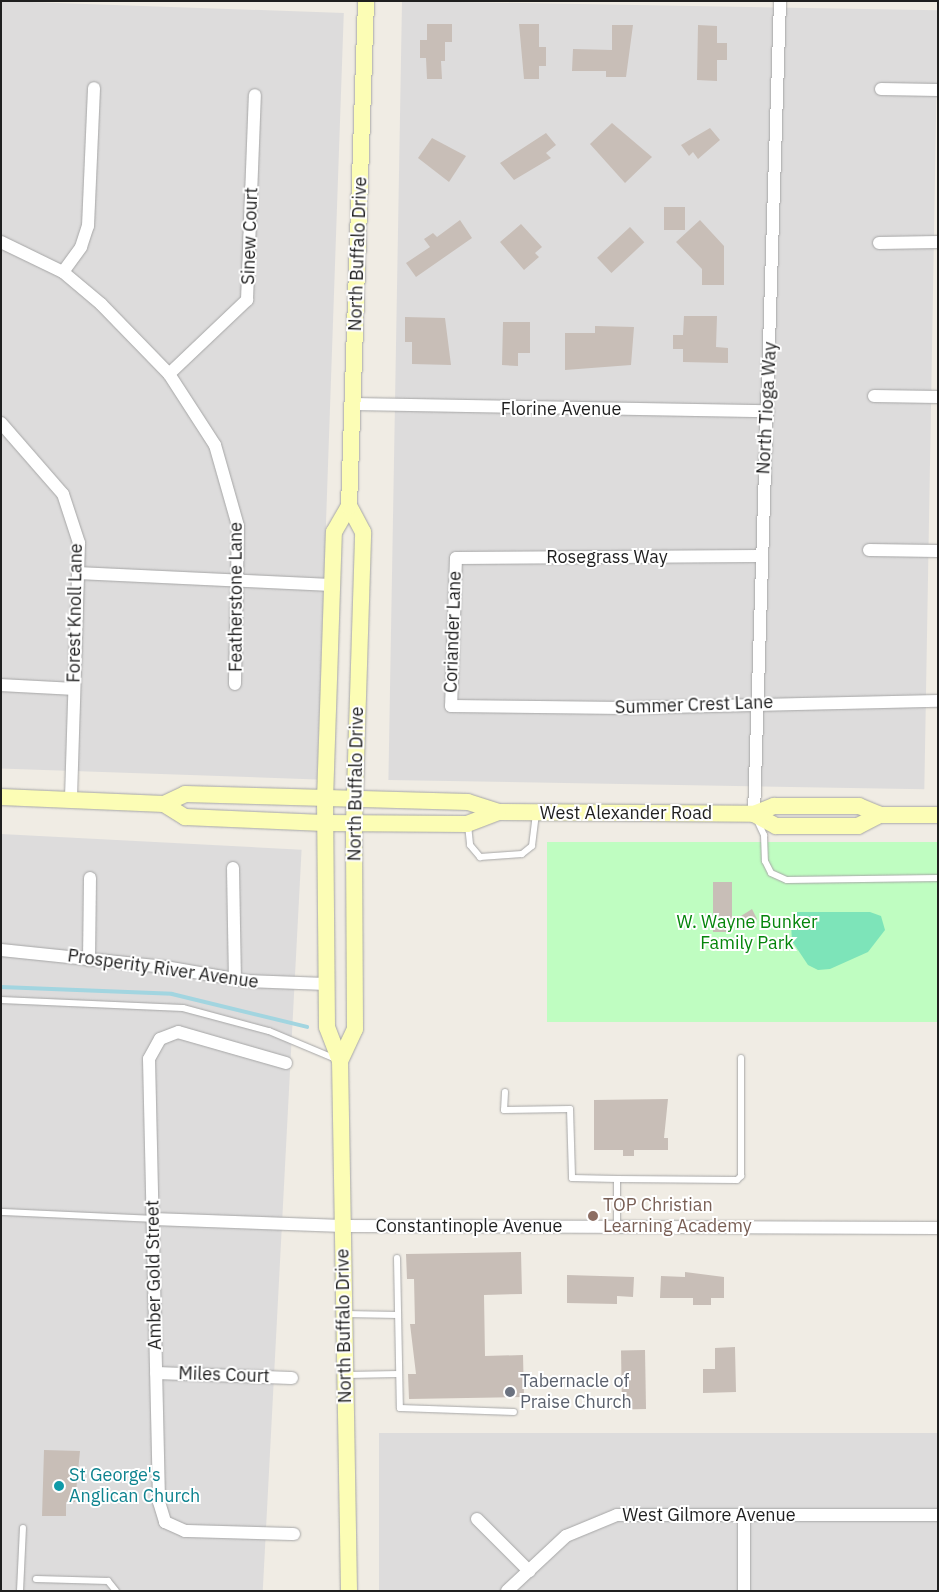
<!DOCTYPE html>
<style>
body{margin:0}
#map{position:relative;width:939px;height:1592px;overflow:hidden;background:#f0ece4;font-family:"IBM Plex Sans",sans-serif}
div>[style]{position:absolute}
.residential>*{inset:0;background:#dddcdc;transform-origin:0 0}
.park>*{inset:0;background:#bffdc1;transform-origin:0 0}
.pitch>*{inset:0;background:#7de4b9}
.stream>*{height:4px;margin:-2px;padding:0 2px;transform-origin:2px;border-radius:2px;background:#a2d5e0}
.building>*{inset:0;background:#c8beb7;transform-origin:0 0}
.roads{filter:drop-shadow(0 0 1px #a6a6a6) drop-shadow(0 0 1px #a6a6a6)}
.service>*{height:6px;margin:-3px;padding:0 3px;transform-origin:3px;border-radius:3px;background:#fff}
.minor>*{height:12px;margin:-6px;padding:0 6px;transform-origin:6px;border-radius:6px;background:#fff}
.secondary>*{height:16px;margin:-8px;padding:0 8px;transform-origin:8px;border-radius:8px;background:#fcfdb5}
.dots>*{width:14px;height:14px;translate:-50% -50%;box-sizing:border-box;border:2px solid #fff;border-radius:50%}
span{translate:-50% -50%;white-space:nowrap;text-align:center;line-height:1.15;-webkit-text-stroke:4px #fff;paint-order:stroke}
.street-label{font-size:18px;color:#1f1f1f}
.park-label{font-size:18px;color:#05850b}
.education-label{font-size:18px;color:#785e54}
.left{translate:0 -50%;text-align:left}
.worship-label{font-size:18px;color:#5b616d}
.culture-label{font-size:18px;color:#0d838f}
.frame{position:absolute;inset:0;border:2px solid #1f1f1f;pointer-events:none}
</style>
<div id="map">
<div class="residential">
<div style="left:1px;top:1px;width:343px;height:767px;rotate:2deg"></div>
<div style="left:402px;top:1px;width:536px;height:779px;rotate:1deg"></div>
<div style="left:1px;top:834px;width:301px;height:757px;rotate:3deg"></div>
<div style="left:938px;top:1433px;width:158px;height:559px;rotate:90deg"></div>
</div>
<div class="park">
<div style="left:547px;top:842px;width:391px;height:180px"></div>
</div>
<div class="pitch">
<div style="clip-path:polygon(797px 912px,870px 912px,881px 916px,885px 930px,868px 952px,830px 969px,818px 970px,808px 965px,792px 941px,791px 924px)"></div>
</div>
<div class="stream">
<div style="left:1px;top:987px;width:171px;rotate:2.3deg"></div>
<div style="left:172px;top:994px;width:139px;rotate:13.7deg"></div>
</div>
<div class="building">
<div style="clip-path:polygon(427px 24px,452px 24px,452px 42px,445px 42px,445px 61px,441px 61px,442px 79px,427px 79px,426px 58px,420px 58px,420px 40px,427px 40px)"></div>
<div style="clip-path:polygon(519px 24px,539px 24px,539px 47px,546px 47px,546px 66px,539px 66px,539px 79px,524px 79px)"></div>
<div style="clip-path:polygon(612px 25px,633px 25px,626px 77px,606px 77px,606px 71px,572px 71px,573px 49px,612px 50px)"></div>
<div style="clip-path:polygon(698px 25px,717px 26px,717px 43px,727px 43px,727px 60px,717px 60px,717px 81px,697px 80px)"></div>
<div style="clip-path:polygon(612px 123px,652px 157px,625px 183px,590px 144px)"></div>
<div style="clip-path:polygon(710px 128px,720px 140px,698px 159px,693px 152px,689px 156px,681px 145px)"></div>
<div style="clip-path:polygon(546px 133px,556px 145px,546px 153px,551px 158px,514px 180px,500px 163px)"></div>
<div style="clip-path:polygon(432px 138px,466px 156px,449px 182px,418px 158px)"></div>
<div style="left:664px;top:207px;width:21px;height:23px"></div>
<div style="clip-path:polygon(460px 220px,472px 238px,416px 277px,406px 263px,430px 247px,424px 239px,433px 233px,437px 237px)"></div>
<div style="clip-path:polygon(700px 220px,724px 246px,724px 285px,702px 285px,702px 269px,676px 242px)"></div>
<div style="clip-path:polygon(521px 224px,542px 247px,535px 253px,539px 257px,524px 270px,500px 242px)"></div>
<div style="left:630px;top:227px;width:21px;height:45px;rotate:47deg"></div>
<div style="clip-path:polygon(684px 316px,717px 316px,716px 347px,728px 348px,728px 363px,683px 362px,683px 349px,673px 349px,673px 335px,683px 335px)"></div>
<div style="clip-path:polygon(405px 317px,445px 318px,451px 365px,412px 364px,412px 342px,405px 342px)"></div>
<div style="clip-path:polygon(503px 322px,530px 322px,530px 353px,518px 353px,518px 366px,502px 365px)"></div>
<div style="clip-path:polygon(595px 326px,634px 327px,631px 365px,565px 370px,565px 333px,595px 333px)"></div>
<div style="left:713px;top:882px;width:19px;height:50px"></div>
<div style="clip-path:polygon(752px 909px,757px 919px,752px 922px,741px 916px)"></div>
<div style="clip-path:polygon(668px 1099px,664px 1138px,668px 1138px,668px 1150px,634px 1150px,634px 1156px,623px 1156px,623px 1150px,594px 1150px,594px 1100px)"></div>
<div style="clip-path:polygon(521px 1252px,522px 1294px,484px 1295px,485px 1356px,523px 1355px,524px 1397px,409px 1399px,408px 1374px,416px 1374px,410px 1324px,415px 1324px,414px 1279px,407px 1279px,406px 1254px)"></div>
<div style="clip-path:polygon(685px 1272px,724px 1277px,724px 1298px,711px 1298px,711px 1305px,693px 1305px,693px 1298px,660px 1298px,661px 1276px,685px 1277px)"></div>
<div style="clip-path:polygon(567px 1275px,634px 1277px,633px 1297px,617px 1296px,617px 1304px,567px 1303px)"></div>
<div style="clip-path:polygon(735px 1347px,736px 1392px,703px 1393px,703px 1369px,715px 1369px,715px 1348px)"></div>
<div style="left:645px;top:1350px;width:59px;height:24px;rotate:89deg"></div>
<div style="clip-path:polygon(44px 1450px,80px 1451px,75px 1502px,66px 1502px,66px 1516px,42px 1516px)"></div>
</div>
<div class="roads">
<div class="service">
<div style="left:757px;top:820px;width:17px;rotate:65deg"></div>
<div style="left:764px;top:835px;width:26px;rotate:88deg"></div>
<div style="left:765px;top:861px;width:13px;rotate:63deg"></div>
<div style="left:771px;top:873px;width:17px;rotate:24deg"></div>
<div style="left:787px;top:880px;width:151px;rotate:-0.8deg"></div>
<div style="left:468px;top:825px;width:20px;rotate:84deg"></div>
<div style="left:470px;top:845px;width:16px;rotate:50deg"></div>
<div style="left:480px;top:857px;width:42px;rotate:-4.1deg"></div>
<div style="left:522px;top:854px;width:13px;rotate:-39deg"></div>
<div style="left:532px;top:846px;width:34px;rotate:-83deg"></div>
<div style="left:1px;top:1000px;width:182px;rotate:2.5deg"></div>
<div style="left:183px;top:1008px;width:89px;rotate:15deg"></div>
<div style="left:269px;top:1031px;width:73px;rotate:22.7deg"></div>
<div style="left:505px;top:1092px;width:18px;rotate:93deg"></div>
<div style="left:504px;top:1110px;width:66px;rotate:-0.9deg"></div>
<div style="left:570px;top:1109px;width:69px;rotate:88.3deg"></div>
<div style="left:572px;top:1178px;width:45px;rotate:1.3deg"></div>
<div style="left:1px;top:1212px;width:152px;rotate:2.6deg"></div>
<div style="left:617px;top:1226px;width:47px;rotate:-90deg"></div>
<div style="left:617px;top:1179px;width:120px;rotate:0.5deg"></div>
<div style="left:737px;top:1180px;width:6px;rotate:-45deg"></div>
<div style="left:741px;top:1176px;width:118px;rotate:-90deg"></div>
<div style="left:397px;top:1258px;width:150px;rotate:88.9deg"></div>
<div style="left:400px;top:1408px;width:114px;rotate:2deg"></div>
<div style="left:345px;top:1314px;width:53px;rotate:1.1deg"></div>
<div style="left:347px;top:1375px;width:51px;rotate:-1.1deg"></div>
<div style="left:36px;top:1579px;width:72px;rotate:1.6deg"></div>
<div style="left:108px;top:1581px;width:13px;rotate:51deg"></div>
<div style="left:20px;top:1591px;width:63px;rotate:-87.3deg"></div>
</div>
<div class="minor">
<div style="left:881px;top:89px;width:57px;rotate:1deg"></div>
<div style="left:1px;top:242px;width:69px;rotate:25.8deg"></div>
<div style="left:63px;top:272px;width:50px;rotate:40.1deg"></div>
<div style="left:101px;top:304px;width:98px;rotate:45.8deg"></div>
<div style="left:169px;top:374px;width:85px;rotate:57.1deg"></div>
<div style="left:215px;top:445px;width:84px;rotate:74.1deg"></div>
<div style="left:238px;top:526px;width:158px;rotate:91.1deg"></div>
<div style="left:879px;top:243px;width:59px;rotate:-1deg"></div>
<div style="left:63px;top:272px;width:31px;rotate:-54deg"></div>
<div style="left:81px;top:247px;width:22px;rotate:-72deg"></div>
<div style="left:88px;top:226px;width:138px;rotate:-87.5deg"></div>
<div style="left:169px;top:374px;width:108px;rotate:-43.5deg"></div>
<div style="left:247px;top:300px;width:205px;rotate:-87.8deg"></div>
<div style="left:874px;top:396px;width:64px;rotate:0.9deg"></div>
<div style="left:353px;top:404px;width:415px;rotate:1deg"></div>
<div style="left:1px;top:423px;width:94px;rotate:48.9deg"></div>
<div style="left:63px;top:494px;width:52px;rotate:71.9deg"></div>
<div style="left:79px;top:543px;width:257px;rotate:91.8deg"></div>
<div style="left:869px;top:550px;width:69px;rotate:0.8deg"></div>
<div style="left:759px;top:556px;width:303px;rotate:179.6deg"></div>
<div style="left:456px;top:558px;width:148px;rotate:91.9deg"></div>
<div style="left:451px;top:706px;width:173px;rotate:0.7deg"></div>
<div style="left:624px;top:708px;width:314px;rotate:-1.3deg"></div>
<div style="left:78px;top:573px;width:253px;rotate:2.7deg"></div>
<div style="left:1px;top:685px;width:73px;rotate:3.1deg"></div>
<div style="left:754px;top:814px;width:813px;rotate:-88.17deg"></div>
<div style="left:233px;top:868px;width:111px;rotate:89deg"></div>
<div style="left:1px;top:950px;width:165px;rotate:5.9deg"></div>
<div style="left:165px;top:967px;width:82px;rotate:9.8deg"></div>
<div style="left:246px;top:981px;width:80px;rotate:2.1deg"></div>
<div style="left:89px;top:960px;width:82px;rotate:-89.3deg"></div>
<div style="left:286px;top:1063px;width:112px;rotate:-164deg"></div>
<div style="left:178px;top:1032px;width:19px;rotate:159deg"></div>
<div style="left:160px;top:1039px;width:23px;rotate:119deg"></div>
<div style="left:149px;top:1059px;width:443px;rotate:88.7deg"></div>
<div style="left:159px;top:1502px;width:21px;rotate:73deg"></div>
<div style="left:165px;top:1522px;width:22px;rotate:24deg"></div>
<div style="left:185px;top:1531px;width:109px;rotate:1.6deg"></div>
<div style="left:153px;top:1219px;width:190px;rotate:2.1deg"></div>
<div style="left:343px;top:1226px;width:595px;rotate:0.19deg"></div>
<div style="left:156px;top:1373px;width:136px;rotate:2.1deg"></div>
<div style="left:477px;top:1519px;width:74px;rotate:45deg"></div>
<div style="left:507px;top:1591px;width:81px;rotate:-43deg"></div>
<div style="left:566px;top:1536px;width:55px;rotate:-22.4deg"></div>
<div style="left:617px;top:1515px;width:321px"></div>
<div style="left:744px;top:1591px;width:76px;rotate:-90deg"></div>
</div>
<div class="secondary">
<div style="left:1px;top:797px;width:163px;rotate:2.5deg"></div>
<div style="left:164px;top:804px;width:23px;rotate:-25deg"></div>
<div style="left:185px;top:794px;width:283px;rotate:1.6deg"></div>
<div style="left:468px;top:802px;width:32px;rotate:18deg"></div>
<div style="left:498px;top:812px;width:256px;rotate:0.4deg"></div>
<div style="left:754px;top:814px;width:22px;rotate:-22deg"></div>
<div style="left:774px;top:806px;width:85px"></div>
<div style="left:859px;top:806px;width:23px;rotate:23deg"></div>
<div style="left:880px;top:815px;width:58px"></div>
<div style="left:164px;top:804px;width:25px;rotate:32deg"></div>
<div style="left:185px;top:817px;width:139px;rotate:2.5deg"></div>
<div style="left:324px;top:823px;width:143px;rotate:0.4deg"></div>
<div style="left:467px;top:824px;width:33px;rotate:-21deg"></div>
<div style="left:754px;top:814px;width:25px;rotate:29deg"></div>
<div style="left:776px;top:826px;width:82px"></div>
<div style="left:858px;top:826px;width:25px;rotate:-27deg"></div>
<div style="left:340px;top:1061px;width:35px;rotate:-65deg"></div>
<div style="left:355px;top:1029px;width:205px;rotate:-90.3deg"></div>
<div style="left:354px;top:824px;width:292px;rotate:-88.2deg"></div>
<div style="left:363px;top:532px;width:30px;rotate:-118deg"></div>
<div style="left:349px;top:1591px;width:530px;rotate:-90.97deg"></div>
<div style="left:340px;top:1061px;width:36px;rotate:-111deg"></div>
<div style="left:327px;top:1027px;width:227px;rotate:-90.5deg"></div>
<div style="left:325px;top:800px;width:268px;rotate:-88.1deg"></div>
<div style="left:334px;top:532px;width:30px;rotate:-60deg"></div>
<div style="left:349px;top:506px;width:505px;rotate:-88.07deg"></div>
</div>
</div>
<div class="dots">
<div style="left:593px;top:1216px;background:#8d6e63"></div>
<div style="left:510px;top:1392px;background:#6b7280"></div>
<div style="left:59px;top:1486px;background:#0f9aa8"></div>
</div>
<div class="street-label">
<span style="left:250px;top:236px;rotate:-88deg">Sinew Court</span>
<span style="left:358px;top:254px;rotate:-88deg">North Buffalo Drive</span>
<span style="left:767px;top:408px;rotate:-87deg">North Tioga Way</span>
<span style="left:561px;top:409px">Florine Avenue</span>
<span style="left:607px;top:557px">Rosegrass Way</span>
<span style="left:236px;top:597px;rotate:-90deg">Featherstone Lane</span>
<span style="left:75px;top:613px;rotate:-89deg">Forest Knoll Lane</span>
<span style="left:453px;top:632px;rotate:-88deg">Coriander Lane</span>
<span style="left:694px;top:705px;rotate:-2deg">Summer Crest Lane</span>
<span style="left:356px;top:784px;rotate:-89deg">North Buffalo Drive</span>
<span style="left:626px;top:813px">West Alexander Road</span>
<span style="left:163px;top:969px;rotate:8deg">Prosperity River Avenue</span>
<span style="left:469px;top:1226px">Constantinople Avenue</span>
<span style="left:154px;top:1275px;rotate:-91deg">Amber Gold Street</span>
<span style="left:344px;top:1326px;rotate:-91deg">North Buffalo Drive</span>
<span style="left:224px;top:1375px;rotate:2deg">Miles Court</span>
<span style="left:709px;top:1515px">West Gilmore Avenue</span>
</div>
<div class="park-label">
<span style="left:747px;top:933px">W. Wayne Bunker<br>Family Park</span>
</div>
<div class="education-label">
<span class="left" style="left:603px;top:1216px">TOP Christian<br>Learning Academy</span>
</div>
<div class="worship-label">
<span class="left" style="left:520px;top:1392px">Tabernacle of<br>Praise Church</span>
</div>
<div class="culture-label">
<span class="left" style="left:69px;top:1486px">St George's<br>Anglican Church</span>
</div>
<div class="frame"></div>
</div>
